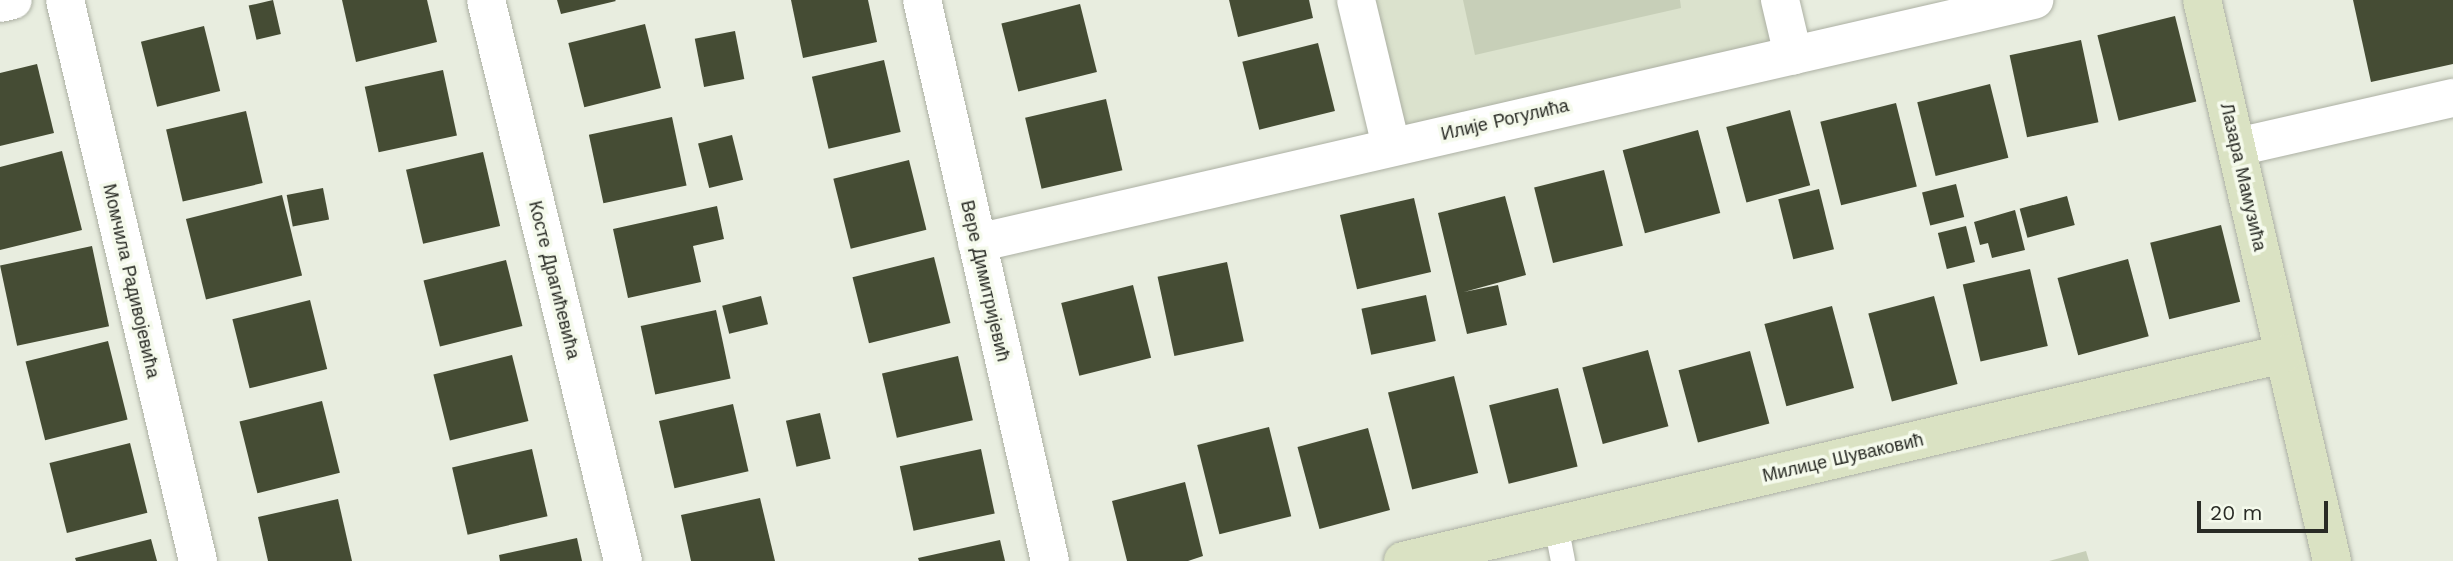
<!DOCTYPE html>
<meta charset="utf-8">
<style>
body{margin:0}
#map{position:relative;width:2453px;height:561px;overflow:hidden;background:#e8eddf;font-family:"Work Sans",sans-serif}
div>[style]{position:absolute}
.built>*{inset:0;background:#dbe2cd}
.green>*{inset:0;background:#c7cfb8}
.building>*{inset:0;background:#454c34;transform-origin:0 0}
.roads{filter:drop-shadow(0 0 2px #acb0a3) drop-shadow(0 0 2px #acb0a3)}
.lane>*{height:24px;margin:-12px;padding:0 12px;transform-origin:12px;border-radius:12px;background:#fff}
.street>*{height:38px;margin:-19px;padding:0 19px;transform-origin:19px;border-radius:19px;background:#fff}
.secondary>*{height:38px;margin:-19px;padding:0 19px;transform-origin:19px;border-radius:19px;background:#dae2c3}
span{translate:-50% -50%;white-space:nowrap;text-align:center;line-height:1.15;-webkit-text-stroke:7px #f5faec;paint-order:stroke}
.street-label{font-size:18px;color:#292b25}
.scale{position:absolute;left:2197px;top:501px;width:131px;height:32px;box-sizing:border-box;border:4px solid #292b25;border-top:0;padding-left:9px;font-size:21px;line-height:24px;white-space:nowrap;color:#292b25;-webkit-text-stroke:5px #f5faec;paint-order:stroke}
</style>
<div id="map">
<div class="built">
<div style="clip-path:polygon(1356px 0,1780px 0,1793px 55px,1391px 146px)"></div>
</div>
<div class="green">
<div style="clip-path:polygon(1463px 0,1680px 0,1681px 8px,1475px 55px)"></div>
<div style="clip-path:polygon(2086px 551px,2089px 561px,2049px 561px)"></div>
</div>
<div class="building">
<div style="left:273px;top:0;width:35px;height:25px;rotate:77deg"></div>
<div style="clip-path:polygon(342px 0,427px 0,437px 42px,356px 62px)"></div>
<div style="clip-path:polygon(557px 0,615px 0,616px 1px,561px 14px)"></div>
<div style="clip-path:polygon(791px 0,868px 0,877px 42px,803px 58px)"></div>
<div style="clip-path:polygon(1229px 0,1309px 0,1313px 18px,1238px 37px)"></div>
<div style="clip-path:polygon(2353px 0,2453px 0,2453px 64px,2371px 82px)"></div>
<div style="left:1080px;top:4px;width:70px;height:81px;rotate:76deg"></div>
<div style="left:2175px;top:16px;width:88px;height:80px;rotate:76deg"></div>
<div style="left:645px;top:24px;width:66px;height:79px;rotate:76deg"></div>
<div style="left:204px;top:26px;width:67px;height:65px;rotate:76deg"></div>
<div style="left:735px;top:31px;width:49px;height:41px;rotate:79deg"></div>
<div style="left:2081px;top:40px;width:84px;height:73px;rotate:78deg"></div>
<div style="left:1318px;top:43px;width:70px;height:78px;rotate:76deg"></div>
<div style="left:884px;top:60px;width:74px;height:74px;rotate:77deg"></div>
<div style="clip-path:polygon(37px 64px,54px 133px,0 146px,0 73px)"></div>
<div style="left:443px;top:70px;width:67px;height:80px;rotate:78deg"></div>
<div style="left:1990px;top:84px;width:76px;height:75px;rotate:76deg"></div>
<div style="left:1106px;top:99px;width:73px;height:83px;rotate:77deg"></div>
<div style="left:1896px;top:103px;width:86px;height:78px;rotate:76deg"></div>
<div style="left:1790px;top:110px;width:78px;height:66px;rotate:75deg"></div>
<div style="left:246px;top:111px;width:74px;height:82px;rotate:77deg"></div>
<div style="left:672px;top:117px;width:70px;height:85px;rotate:78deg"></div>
<div style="left:1698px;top:130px;width:86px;height:78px;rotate:75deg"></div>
<div style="left:732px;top:135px;width:46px;height:35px;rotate:76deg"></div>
<div style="clip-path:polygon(62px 151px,82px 230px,0 250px,0 167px)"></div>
<div style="left:483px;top:152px;width:76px;height:79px;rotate:77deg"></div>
<div style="left:909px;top:160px;width:72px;height:78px;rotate:76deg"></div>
<div style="left:1604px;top:170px;width:78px;height:72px;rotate:76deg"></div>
<div style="left:1956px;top:184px;width:34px;height:35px;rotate:76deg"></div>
<div style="left:323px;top:188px;width:32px;height:37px;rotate:79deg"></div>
<div style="left:1819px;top:189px;width:62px;height:42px;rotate:76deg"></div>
<div style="left:282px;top:195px;width:83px;height:99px;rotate:76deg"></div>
<div style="clip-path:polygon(1505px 196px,1526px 275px,1464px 292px,1498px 285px,1507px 325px,1467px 334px,1438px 213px)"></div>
<div style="left:2067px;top:196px;width:30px;height:49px;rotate:75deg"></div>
<div style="left:1414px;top:198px;width:76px;height:76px;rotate:77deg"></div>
<div style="clip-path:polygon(717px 206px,724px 239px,693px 246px,701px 282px,628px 298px,613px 229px)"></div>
<div style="clip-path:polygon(2015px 210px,2025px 250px,1992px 258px,1988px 243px,1980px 245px,1974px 222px)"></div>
<div style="left:2221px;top:225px;width:79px;height:73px;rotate:76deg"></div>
<div style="left:1966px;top:226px;width:37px;height:29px;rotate:76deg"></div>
<div style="left:92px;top:246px;width:82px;height:94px;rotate:78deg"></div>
<div style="left:934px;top:257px;width:68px;height:84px;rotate:76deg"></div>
<div style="left:2128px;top:259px;width:80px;height:73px;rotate:75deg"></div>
<div style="left:506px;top:260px;width:68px;height:85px;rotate:76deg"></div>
<div style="left:1227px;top:262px;width:81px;height:71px;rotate:78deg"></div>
<div style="left:2030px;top:269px;width:79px;height:69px;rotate:77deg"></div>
<div style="left:1133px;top:285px;width:75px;height:74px;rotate:76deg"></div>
<div style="left:1426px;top:295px;width:47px;height:66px;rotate:78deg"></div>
<div style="left:761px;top:296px;width:29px;height:40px;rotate:76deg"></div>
<div style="left:1934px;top:296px;width:91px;height:68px;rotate:75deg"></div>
<div style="left:310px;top:300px;width:71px;height:80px;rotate:76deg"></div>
<div style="left:1832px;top:306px;width:85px;height:70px;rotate:75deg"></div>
<div style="left:716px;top:310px;width:70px;height:77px;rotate:78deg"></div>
<div style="left:108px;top:341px;width:81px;height:85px;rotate:76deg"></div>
<div style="left:1648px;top:350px;width:79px;height:68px;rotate:75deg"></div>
<div style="left:1750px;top:351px;width:75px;height:74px;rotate:75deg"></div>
<div style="left:512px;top:355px;width:68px;height:81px;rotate:76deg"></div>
<div style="left:958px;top:356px;width:66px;height:78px;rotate:77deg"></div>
<div style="left:1454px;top:376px;width:100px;height:68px;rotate:76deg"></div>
<div style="left:1558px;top:388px;width:81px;height:71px;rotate:76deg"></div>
<div style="left:322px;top:401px;width:74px;height:85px;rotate:76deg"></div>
<div style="left:733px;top:404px;width:69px;height:76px;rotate:77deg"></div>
<div style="left:820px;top:413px;width:47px;height:35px;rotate:77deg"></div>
<div style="left:1269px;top:427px;width:92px;height:74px;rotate:76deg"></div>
<div style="left:1368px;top:428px;width:85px;height:73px;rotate:75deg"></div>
<div style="left:130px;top:443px;width:72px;height:83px;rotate:76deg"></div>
<div style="left:532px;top:449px;width:69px;height:82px;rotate:77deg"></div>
<div style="left:981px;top:449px;width:66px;height:83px;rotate:78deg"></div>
<div style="clip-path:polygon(1185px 482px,1203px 556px,1188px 561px,1127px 561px,1112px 501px)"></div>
<div style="clip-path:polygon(760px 498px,775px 561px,691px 561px,681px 515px)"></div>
<div style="clip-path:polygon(338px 499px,352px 561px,268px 561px,258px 517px)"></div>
<div style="clip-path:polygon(577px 538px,582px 561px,500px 561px,499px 555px)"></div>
<div style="clip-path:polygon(151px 539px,157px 561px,76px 561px,75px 558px)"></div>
<div style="clip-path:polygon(1000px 540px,1005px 561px,919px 561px,918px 558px)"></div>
</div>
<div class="roads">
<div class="lane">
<div style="left:1556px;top:525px;width:37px;rotate:79deg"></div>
</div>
<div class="street">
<div style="left:65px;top:0;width:577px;rotate:76.66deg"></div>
<div style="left:486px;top:0;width:577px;rotate:76.28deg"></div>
<div style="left:922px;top:0;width:575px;rotate:77.15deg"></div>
<div style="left:1356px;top:0;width:150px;rotate:76.5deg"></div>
<div style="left:1780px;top:0;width:57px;rotate:76.7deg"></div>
<div style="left:0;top:3px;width:13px;rotate:-13deg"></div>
<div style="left:2237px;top:147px;width:221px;rotate:-12.8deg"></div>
<div style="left:977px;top:243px;width:1085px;rotate:-12.95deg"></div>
</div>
<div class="secondary">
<div style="left:2202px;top:0;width:576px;rotate:76.95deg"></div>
<div style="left:1403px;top:561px;width:904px;rotate:-13.24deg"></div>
</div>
</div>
<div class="street-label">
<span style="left:1505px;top:120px;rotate:-13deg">Илије Рогулића</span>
<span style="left:2243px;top:177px;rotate:77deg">Лазара Мамузића</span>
<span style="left:554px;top:280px;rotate:76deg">Косте Драгићевића</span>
<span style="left:131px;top:281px;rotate:77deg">Момчила Радивојевића</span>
<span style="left:985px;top:281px;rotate:77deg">Вере Димитријевић</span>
<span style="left:1843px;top:458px;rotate:-13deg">Милице Шуваковић</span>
</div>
<div class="scale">20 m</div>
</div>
